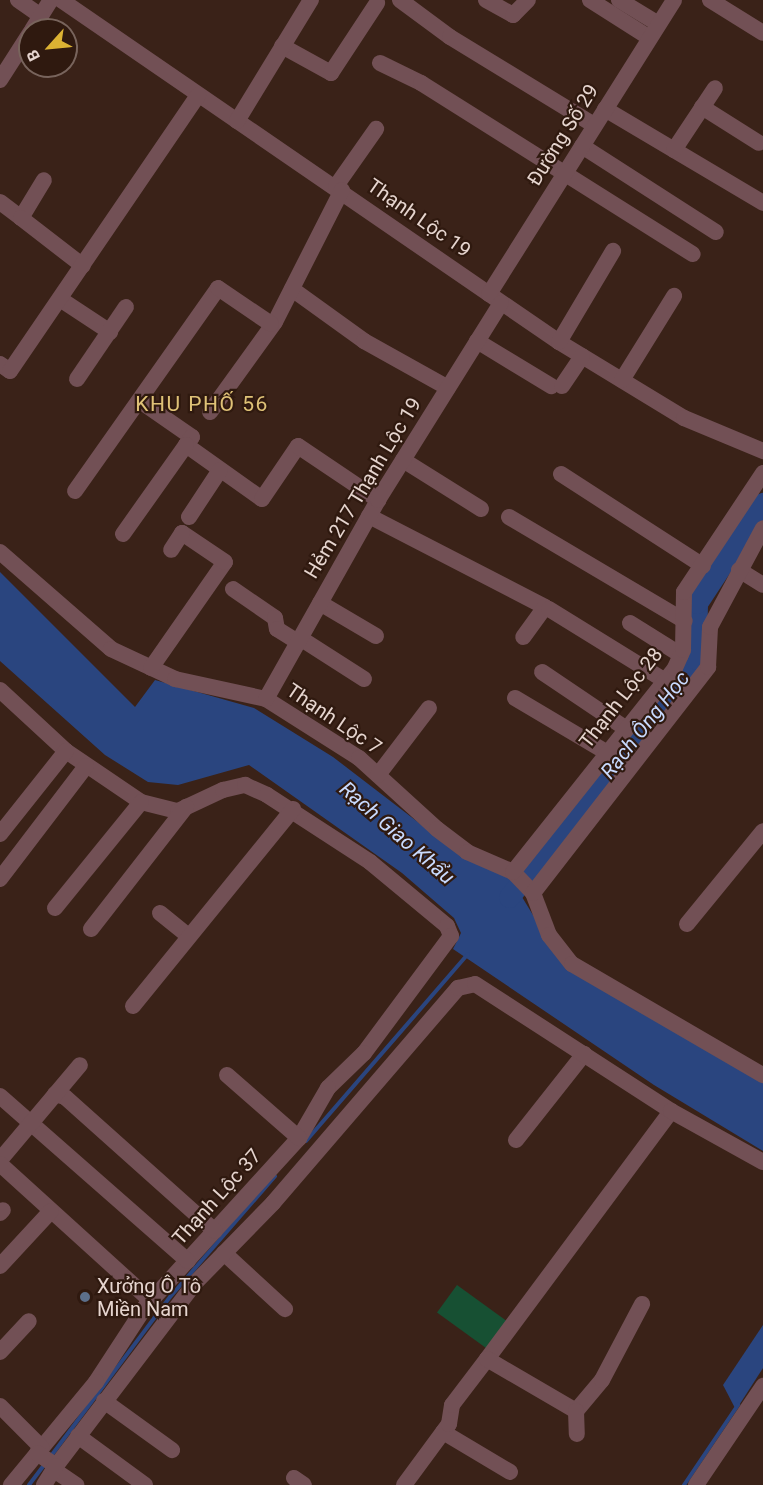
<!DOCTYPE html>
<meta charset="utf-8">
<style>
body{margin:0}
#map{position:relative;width:763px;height:1485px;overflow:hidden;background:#3a2218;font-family:Roboto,sans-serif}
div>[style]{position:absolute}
.green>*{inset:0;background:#175033;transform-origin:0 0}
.water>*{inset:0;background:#2a457f}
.stream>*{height:4px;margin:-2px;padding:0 2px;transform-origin:2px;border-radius:2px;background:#2a457f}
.river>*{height:21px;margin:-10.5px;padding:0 10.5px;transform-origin:10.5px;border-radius:10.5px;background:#2a457f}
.minor>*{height:16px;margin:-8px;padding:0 8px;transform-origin:8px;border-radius:8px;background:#725055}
.dots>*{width:16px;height:16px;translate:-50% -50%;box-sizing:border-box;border:3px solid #2f190f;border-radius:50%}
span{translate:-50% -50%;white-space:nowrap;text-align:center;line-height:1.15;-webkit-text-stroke:4.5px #2f190f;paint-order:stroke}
.street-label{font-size:20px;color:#e6d5cf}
.poi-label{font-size:20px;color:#e6d5cf}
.left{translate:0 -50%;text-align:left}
.neighbourhood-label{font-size:21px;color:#dfc277;letter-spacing:1.5px}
.water-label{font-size:21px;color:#c8dafe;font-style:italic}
.north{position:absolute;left:18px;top:18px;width:60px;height:60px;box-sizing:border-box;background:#2f190f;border:2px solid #78645c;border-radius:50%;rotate:243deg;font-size:16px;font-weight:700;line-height:24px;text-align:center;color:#e6d5cf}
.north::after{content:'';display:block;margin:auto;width:21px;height:27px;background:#dcb233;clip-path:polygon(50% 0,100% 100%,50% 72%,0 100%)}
</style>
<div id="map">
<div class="green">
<div style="left:457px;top:1285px;width:61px;height:34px;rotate:36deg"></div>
</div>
<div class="water">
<div style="clip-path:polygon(0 572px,135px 707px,155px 680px,254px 708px,333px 757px,466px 859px,511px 879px,555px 951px,763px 1081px,763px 1151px,654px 1085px,453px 949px,461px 933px,454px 918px,402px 873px,249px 765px,178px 785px,148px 782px,105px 755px,0 661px)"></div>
<div style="clip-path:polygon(763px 1325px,763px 1368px,736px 1410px,723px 1385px)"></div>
</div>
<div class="stream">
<div style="left:306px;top:1141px;width:247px;rotate:-49.1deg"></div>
<div style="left:51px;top:1456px;width:199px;rotate:-53.2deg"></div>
<div style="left:170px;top:1297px;width:160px;rotate:-49deg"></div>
<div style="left:29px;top:1485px;width:26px;rotate:-53deg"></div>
<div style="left:684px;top:1485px;width:97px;rotate:-56deg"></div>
</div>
<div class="river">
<div style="left:509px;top:897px;width:303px;rotate:-51.8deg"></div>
<div style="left:696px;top:659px;width:56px;rotate:-89deg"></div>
<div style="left:697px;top:603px;width:120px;rotate:-56.6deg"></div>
</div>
<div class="minor">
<div style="left:18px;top:0;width:28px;rotate:35deg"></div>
<div style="left:61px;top:0;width:604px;rotate:34.48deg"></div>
<div style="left:559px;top:342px;width:146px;rotate:31.3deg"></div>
<div style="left:684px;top:418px;width:86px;rotate:22.7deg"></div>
<div style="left:400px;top:0;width:62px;rotate:36.5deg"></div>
<div style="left:450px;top:37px;width:169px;rotate:31.4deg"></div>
<div style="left:486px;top:0;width:31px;rotate:29deg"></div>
<div style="left:513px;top:15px;width:21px;rotate:-45deg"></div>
<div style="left:590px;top:0;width:69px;rotate:32.5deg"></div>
<div style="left:619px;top:0;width:44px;rotate:31.2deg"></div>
<div style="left:710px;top:0;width:62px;rotate:31.9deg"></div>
<div style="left:32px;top:30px;width:36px;rotate:-58deg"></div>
<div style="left:282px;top:46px;width:56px;rotate:28.9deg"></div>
<div style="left:331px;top:73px;width:84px;rotate:-56.7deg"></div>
<div style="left:380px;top:63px;width:46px;rotate:26deg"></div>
<div style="left:421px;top:83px;width:321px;rotate:32.2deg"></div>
<div style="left:0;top:80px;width:56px;rotate:-57.4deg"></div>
<div style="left:702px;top:107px;width:67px;rotate:32.3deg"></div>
<div style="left:605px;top:109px;width:184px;rotate:30.7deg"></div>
<div style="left:237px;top:121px;width:142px;rotate:-58.6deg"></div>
<div style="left:582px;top:146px;width:159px;rotate:32.7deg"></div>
<div style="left:674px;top:150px;width:74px;rotate:-56.5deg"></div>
<div style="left:336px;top:186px;width:70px;rotate:-54.9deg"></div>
<div style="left:0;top:202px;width:26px;rotate:37deg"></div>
<div style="left:21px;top:218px;width:44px;rotate:-58.8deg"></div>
<div style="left:21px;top:218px;width:78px;rotate:37.7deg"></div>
<div style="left:292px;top:289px;width:89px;rotate:35.8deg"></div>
<div style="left:364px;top:341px;width:96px;rotate:29.2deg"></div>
<div style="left:489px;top:294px;width:347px;rotate:-57.8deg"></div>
<div style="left:60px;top:299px;width:60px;rotate:33.4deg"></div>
<div style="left:477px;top:341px;width:87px;rotate:31.3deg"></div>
<div style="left:559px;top:342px;width:106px;rotate:-59.3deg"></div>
<div style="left:0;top:364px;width:12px;rotate:35deg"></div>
<div style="left:10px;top:371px;width:334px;rotate:-55.7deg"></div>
<div style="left:77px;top:379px;width:87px;rotate:-55.8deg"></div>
<div style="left:622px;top:380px;width:99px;rotate:-58.2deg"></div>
<div style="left:562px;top:386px;width:36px;rotate:-56deg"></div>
<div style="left:140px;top:401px;width:63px;rotate:34.7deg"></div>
<div style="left:192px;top:437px;width:10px;rotate:127deg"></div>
<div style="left:186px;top:445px;width:93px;rotate:35.4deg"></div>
<div style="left:262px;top:499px;width:64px;rotate:-55.8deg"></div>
<div style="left:298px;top:446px;width:97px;rotate:34deg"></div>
<div style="left:210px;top:412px;width:111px;rotate:-54.2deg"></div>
<div style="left:275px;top:322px;width:148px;rotate:-63.1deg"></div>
<div style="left:403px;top:460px;width:92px;rotate:32.1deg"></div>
<div style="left:561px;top:474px;width:169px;rotate:32.9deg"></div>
<div style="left:75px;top:491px;width:248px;rotate:-54.8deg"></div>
<div style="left:218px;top:288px;width:64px;rotate:34.2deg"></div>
<div style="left:369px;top:516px;width:198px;rotate:27.3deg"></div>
<div style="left:545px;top:607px;width:37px;rotate:126deg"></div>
<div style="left:189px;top:517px;width:56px;rotate:-56.6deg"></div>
<div style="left:509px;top:517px;width:204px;rotate:30.6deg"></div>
<div style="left:123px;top:534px;width:109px;rotate:-54.7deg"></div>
<div style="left:0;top:552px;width:147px;rotate:41.1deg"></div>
<div style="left:111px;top:649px;width:71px;rotate:25.1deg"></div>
<div style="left:175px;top:679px;width:93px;rotate:12.4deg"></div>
<div style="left:266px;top:699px;width:110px;rotate:32.4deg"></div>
<div style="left:359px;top:758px;width:105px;rotate:42.3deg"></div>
<div style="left:437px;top:829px;width:38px;rotate:37deg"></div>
<div style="left:467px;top:852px;width:50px;rotate:23.5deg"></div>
<div style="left:513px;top:872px;width:29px;rotate:46deg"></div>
<div style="left:533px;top:893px;width:45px;rotate:69.1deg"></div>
<div style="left:549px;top:935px;width:37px;rotate:52deg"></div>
<div style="left:572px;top:964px;width:221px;rotate:30.2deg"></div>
<div style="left:739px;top:570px;width:28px;rotate:32deg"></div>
<div style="left:233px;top:589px;width:51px;rotate:34.6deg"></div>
<div style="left:275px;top:618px;width:11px;rotate:80deg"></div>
<div style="left:277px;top:629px;width:25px;rotate:32deg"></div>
<div style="left:320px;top:603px;width:65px;rotate:30.5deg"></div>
<div style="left:549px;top:609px;width:135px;rotate:31.7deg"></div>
<div style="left:630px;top:623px;width:60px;rotate:32.1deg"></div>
<div style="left:300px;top:638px;width:76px;rotate:32.6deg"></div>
<div style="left:151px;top:668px;width:129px;rotate:-55.1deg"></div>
<div style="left:225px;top:562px;width:52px;rotate:-146deg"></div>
<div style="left:182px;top:533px;width:20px;rotate:123deg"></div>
<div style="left:542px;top:672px;width:100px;rotate:34deg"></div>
<div style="left:0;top:690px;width:90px;rotate:42.7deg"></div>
<div style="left:66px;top:751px;width:91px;rotate:34.2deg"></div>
<div style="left:141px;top:802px;width:38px;rotate:14deg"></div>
<div style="left:178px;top:811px;width:50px;rotate:-25deg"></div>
<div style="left:223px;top:790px;width:23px;rotate:-13deg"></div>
<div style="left:245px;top:785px;width:24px;rotate:24deg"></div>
<div style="left:267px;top:795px;width:123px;rotate:33deg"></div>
<div style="left:370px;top:862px;width:100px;rotate:39.7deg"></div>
<div style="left:447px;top:926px;width:11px;rotate:68deg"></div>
<div style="left:451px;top:936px;width:146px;rotate:126.6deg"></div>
<div style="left:364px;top:1053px;width:50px;rotate:135.8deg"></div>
<div style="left:328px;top:1088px;width:58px;rotate:120.1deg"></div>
<div style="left:299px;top:1138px;width:229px;rotate:132.3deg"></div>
<div style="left:145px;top:1307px;width:90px;rotate:123.2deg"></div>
<div style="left:96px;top:1382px;width:134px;rotate:129.5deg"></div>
<div style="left:515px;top:698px;width:106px;rotate:30.7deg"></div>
<div style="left:266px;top:699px;width:228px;rotate:-60.6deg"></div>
<div style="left:378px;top:500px;width:232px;rotate:-58deg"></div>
<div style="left:378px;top:775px;width:84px;rotate:-52.7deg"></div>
<div style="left:0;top:834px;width:106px;rotate:-51.5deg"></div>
<div style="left:513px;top:872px;width:260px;rotate:-51.5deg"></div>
<div style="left:675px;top:668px;width:20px;rotate:-66deg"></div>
<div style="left:683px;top:650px;width:58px;rotate:-89deg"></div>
<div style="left:684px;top:592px;width:143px;rotate:-56.4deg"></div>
<div style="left:0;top:879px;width:142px;rotate:-52.7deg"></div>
<div style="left:533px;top:893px;width:286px;rotate:-52.2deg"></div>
<div style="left:708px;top:667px;width:40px;rotate:-87.1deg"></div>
<div style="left:710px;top:627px;width:112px;rotate:-61.8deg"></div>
<div style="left:55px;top:908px;width:136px;rotate:-50.9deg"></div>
<div style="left:160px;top:913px;width:36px;rotate:39deg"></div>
<div style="left:687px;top:924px;width:120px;rotate:-50.7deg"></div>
<div style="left:91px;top:929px;width:155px;rotate:-52.1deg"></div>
<div style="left:133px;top:1006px;width:254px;rotate:-50.9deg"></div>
<div style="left:227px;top:1075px;width:96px;rotate:41.2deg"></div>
<div style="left:55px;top:1094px;width:10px;rotate:17deg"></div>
<div style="left:65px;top:1097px;width:201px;rotate:41.8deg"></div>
<div style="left:0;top:1096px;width:250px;rotate:41.3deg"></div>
<div style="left:516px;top:1140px;width:110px;rotate:-51.7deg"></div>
<div style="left:0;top:1160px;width:124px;rotate:-49.9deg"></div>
<div style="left:0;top:1164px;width:204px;rotate:42.2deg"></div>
<div style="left:0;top:1213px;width:4px;rotate:-45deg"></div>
<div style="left:224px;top:1253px;width:83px;rotate:42.6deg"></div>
<div style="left:0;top:1266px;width:75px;rotate:-47.2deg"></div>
<div style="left:0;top:1352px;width:42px;rotate:-46.9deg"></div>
<div style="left:487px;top:1359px;width:309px;rotate:-53.4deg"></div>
<div style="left:104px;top:1401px;width:84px;rotate:35.8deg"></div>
<div style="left:0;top:1406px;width:59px;rotate:45deg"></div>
<div style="left:576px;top:1411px;width:40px;rotate:-50deg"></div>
<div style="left:602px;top:1380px;width:86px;rotate:-62.2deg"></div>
<div style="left:443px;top:1432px;width:78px;rotate:30.8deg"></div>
<div style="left:78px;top:1436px;width:83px;rotate:36.2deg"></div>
<div style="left:37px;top:1453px;width:23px;rotate:34deg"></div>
<div style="left:56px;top:1466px;width:230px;rotate:-52.8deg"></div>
<div style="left:195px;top:1283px;width:112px;rotate:-45.7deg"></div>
<div style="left:273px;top:1203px;width:284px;rotate:-49.3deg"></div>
<div style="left:458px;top:988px;width:17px;rotate:-13deg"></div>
<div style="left:475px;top:984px;width:234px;rotate:32.9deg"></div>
<div style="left:671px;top:1111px;width:105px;rotate:29deg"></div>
<div style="left:54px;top:1470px;width:27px;rotate:34deg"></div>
<div style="left:294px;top:1478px;width:12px;rotate:35deg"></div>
<div style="left:44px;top:1485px;width:22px;rotate:-58deg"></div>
<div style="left:404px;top:1485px;width:76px;rotate:-53.6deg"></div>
<div style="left:449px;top:1424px;width:19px;rotate:-81deg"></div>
<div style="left:452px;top:1405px;width:58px;rotate:-52.7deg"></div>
<div style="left:487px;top:1359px;width:103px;rotate:30.3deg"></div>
<div style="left:576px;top:1411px;width:23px;rotate:88deg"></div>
<div style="left:696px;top:1485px;width:120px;rotate:-55.9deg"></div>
</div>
<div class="dots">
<div style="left:85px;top:1297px;background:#5c6f8a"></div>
</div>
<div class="street-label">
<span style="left:563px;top:135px;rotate:-58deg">Đường Số 29</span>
<span style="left:419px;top:218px;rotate:35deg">Thạnh Lộc 19</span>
<span style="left:363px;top:488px;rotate:-59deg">Hẻm 217 Thạnh Lộc 19</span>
<span style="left:621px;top:698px;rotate:-52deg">Thạnh Lộc 28</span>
<span style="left:334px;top:719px;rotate:34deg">Thạnh Lộc 7</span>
<span style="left:217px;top:1197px;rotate:-48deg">Thạnh Lộc 37</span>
</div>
<div class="poi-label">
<span class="left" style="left:97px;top:1298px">Xưởng Ô Tô<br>Miền Nam</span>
</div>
<div class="neighbourhood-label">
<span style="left:202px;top:404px">KHU PHỐ 56</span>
</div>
<div class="water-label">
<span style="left:645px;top:725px;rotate:-52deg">Rạch Ông Học</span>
<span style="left:397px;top:833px;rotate:41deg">Rạch Giao Khẩu</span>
</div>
<div class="north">B</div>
</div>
